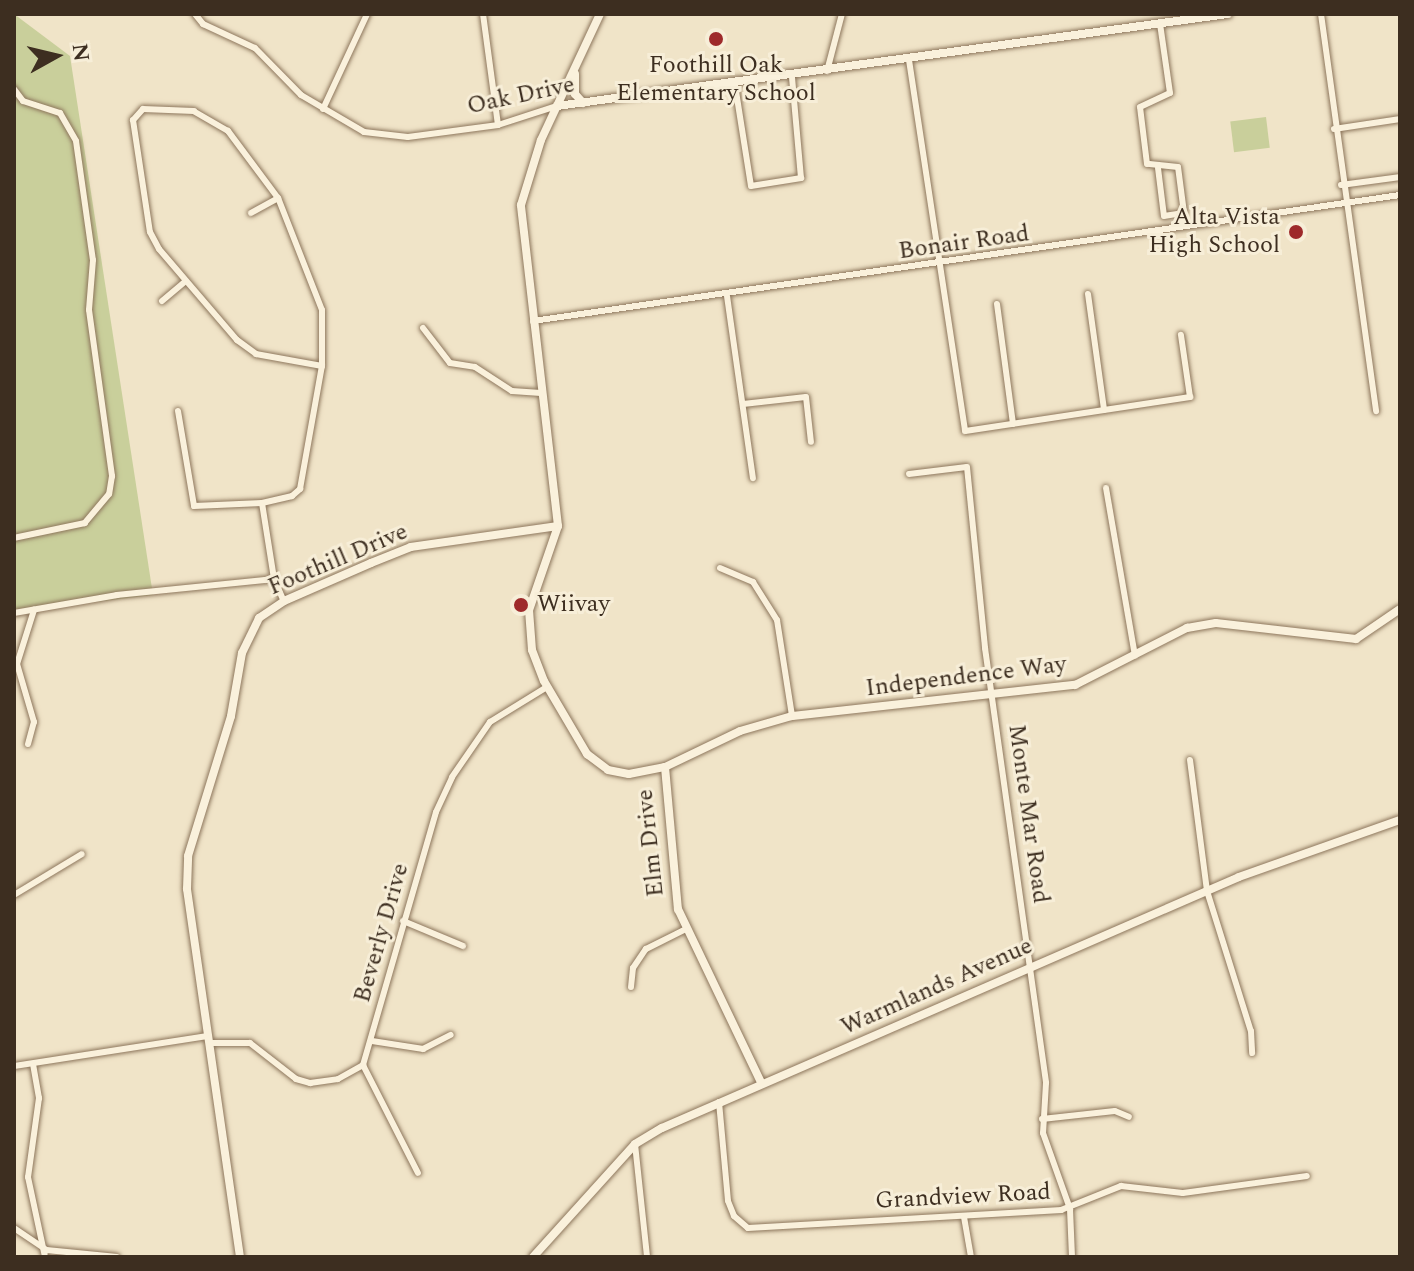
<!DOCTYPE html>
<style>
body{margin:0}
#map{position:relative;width:1414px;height:1271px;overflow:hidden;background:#f0e4c8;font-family:Spectral,serif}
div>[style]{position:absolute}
.green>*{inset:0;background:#c9cf9b;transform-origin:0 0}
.roads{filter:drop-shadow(0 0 2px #8d765c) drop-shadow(0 0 2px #8d765c)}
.minor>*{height:6px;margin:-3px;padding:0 3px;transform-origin:3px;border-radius:3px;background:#faf1dc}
.tertiary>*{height:8px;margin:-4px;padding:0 4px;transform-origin:4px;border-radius:4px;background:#faf1dc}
.dots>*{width:22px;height:22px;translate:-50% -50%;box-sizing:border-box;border:4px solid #f7eed8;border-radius:50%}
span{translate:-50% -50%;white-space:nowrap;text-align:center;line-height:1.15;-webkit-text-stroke:6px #f7eed8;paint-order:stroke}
.poi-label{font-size:24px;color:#3d2e20}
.right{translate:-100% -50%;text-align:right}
.left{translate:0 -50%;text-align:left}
.street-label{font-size:24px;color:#3d2e20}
.frame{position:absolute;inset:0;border:16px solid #3d2e20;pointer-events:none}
.north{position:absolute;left:16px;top:16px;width:80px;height:80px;-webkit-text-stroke:6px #f7eed8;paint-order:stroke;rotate:82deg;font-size:22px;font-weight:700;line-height:32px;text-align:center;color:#3d2e20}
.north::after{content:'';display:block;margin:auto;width:28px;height:36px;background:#3d2e20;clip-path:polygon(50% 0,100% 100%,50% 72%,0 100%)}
</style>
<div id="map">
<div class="green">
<div style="clip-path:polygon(14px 14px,70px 56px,153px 595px,14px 612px)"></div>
<div style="left:1266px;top:117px;width:31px;height:36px;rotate:83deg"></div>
</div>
<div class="roads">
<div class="minor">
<div style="left:195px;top:14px;width:13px;rotate:51deg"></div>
<div style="left:203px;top:24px;width:57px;rotate:24.8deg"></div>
<div style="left:255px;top:48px;width:66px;rotate:45.6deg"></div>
<div style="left:301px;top:95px;width:73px;rotate:30.4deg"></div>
<div style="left:364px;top:132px;width:44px;rotate:6.5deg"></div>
<div style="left:408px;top:137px;width:91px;rotate:-7.6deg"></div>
<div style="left:498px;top:125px;width:62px;rotate:-17.9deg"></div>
<div style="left:483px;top:14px;width:112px;rotate:82.3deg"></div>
<div style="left:1321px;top:14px;width:401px;rotate:82.1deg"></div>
<div style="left:909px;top:60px;width:375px;rotate:81.4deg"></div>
<div style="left:965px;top:431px;width:228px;rotate:-8.6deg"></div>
<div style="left:1190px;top:397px;width:63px;rotate:-98.3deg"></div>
<div style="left:827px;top:71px;width:59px;rotate:-75.3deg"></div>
<div style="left:735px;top:85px;width:102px;rotate:81deg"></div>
<div style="left:751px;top:186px;width:51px;rotate:-9.1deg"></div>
<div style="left:801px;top:178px;width:101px;rotate:-95.1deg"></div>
<div style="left:14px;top:89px;width:15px;rotate:53deg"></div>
<div style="left:23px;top:101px;width:39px;rotate:18deg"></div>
<div style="left:60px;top:113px;width:32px;rotate:60deg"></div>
<div style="left:76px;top:141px;width:120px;rotate:81.9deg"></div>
<div style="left:93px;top:260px;width:50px;rotate:94.6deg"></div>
<div style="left:89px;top:310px;width:168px;rotate:82.1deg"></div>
<div style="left:112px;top:476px;width:18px;rotate:99deg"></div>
<div style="left:109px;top:494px;width:38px;rotate:130deg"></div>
<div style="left:85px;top:523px;width:73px;rotate:168.1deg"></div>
<div style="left:323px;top:109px;width:105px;rotate:-65.1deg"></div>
<div style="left:1334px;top:129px;width:67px;rotate:-8.6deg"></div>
<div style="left:1158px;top:168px;width:48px;rotate:82.9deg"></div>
<div style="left:1164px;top:216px;width:20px;rotate:-9deg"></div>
<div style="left:1184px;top:213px;width:46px;rotate:-97.4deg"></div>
<div style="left:1178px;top:167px;width:31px;rotate:-174deg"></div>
<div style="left:1147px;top:164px;width:57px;rotate:-97deg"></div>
<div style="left:1140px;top:107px;width:33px;rotate:-25deg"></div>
<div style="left:1170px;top:93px;width:70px;rotate:-98.2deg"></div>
<div style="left:1341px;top:185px;width:60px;rotate:-7.7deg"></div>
<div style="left:251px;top:213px;width:31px;rotate:-29deg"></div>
<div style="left:1088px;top:294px;width:117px;rotate:82.1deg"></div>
<div style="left:727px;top:296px;width:184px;rotate:81.9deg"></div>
<div style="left:162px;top:301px;width:31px;rotate:-40deg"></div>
<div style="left:997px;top:304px;width:121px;rotate:82.4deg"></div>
<div style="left:533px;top:321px;width:876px;rotate:-8.27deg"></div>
<div style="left:423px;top:328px;width:44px;rotate:52.4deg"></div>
<div style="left:450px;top:363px;width:25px;rotate:9deg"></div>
<div style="left:475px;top:367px;width:44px;rotate:33deg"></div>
<div style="left:512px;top:391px;width:29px;rotate:4deg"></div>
<div style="left:743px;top:404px;width:63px;rotate:-6.3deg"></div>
<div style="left:806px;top:397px;width:45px;rotate:83.7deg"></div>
<div style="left:178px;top:411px;width:96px;rotate:80.4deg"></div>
<div style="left:194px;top:506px;width:68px;rotate:-2.5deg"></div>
<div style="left:262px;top:503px;width:31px;rotate:-13deg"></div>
<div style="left:292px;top:496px;width:11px;rotate:-41deg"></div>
<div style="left:300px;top:489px;width:125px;rotate:-79.9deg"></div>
<div style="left:322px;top:366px;width:56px;rotate:-90deg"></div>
<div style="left:322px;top:310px;width:120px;rotate:-111.4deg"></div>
<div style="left:278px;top:198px;width:84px;rotate:-126.7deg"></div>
<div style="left:228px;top:131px;width:39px;rotate:-150deg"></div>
<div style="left:194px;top:111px;width:51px;rotate:-177.8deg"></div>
<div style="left:143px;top:109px;width:15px;rotate:132deg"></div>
<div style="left:133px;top:120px;width:113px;rotate:81.4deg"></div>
<div style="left:150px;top:232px;width:19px;rotate:62deg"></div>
<div style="left:159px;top:249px;width:120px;rotate:49.4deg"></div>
<div style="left:237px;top:340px;width:24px;rotate:36deg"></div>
<div style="left:256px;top:354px;width:67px;rotate:10.3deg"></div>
<div style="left:909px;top:474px;width:58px;rotate:-6.9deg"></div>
<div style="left:967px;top:467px;width:182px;rotate:84.3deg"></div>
<div style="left:985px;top:648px;width:439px;rotate:82deg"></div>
<div style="left:1046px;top:1083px;width:50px;rotate:93.4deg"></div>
<div style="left:1043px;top:1133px;width:81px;rotate:70.4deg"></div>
<div style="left:1070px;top:1209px;width:48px;rotate:87.6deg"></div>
<div style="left:1106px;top:488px;width:170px;rotate:80.2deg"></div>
<div style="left:262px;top:503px;width:77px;rotate:81deg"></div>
<div style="left:274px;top:579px;width:24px;rotate:66deg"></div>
<div style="left:720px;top:568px;width:36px;rotate:23deg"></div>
<div style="left:753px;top:582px;width:45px;rotate:57.7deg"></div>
<div style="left:777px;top:620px;width:97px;rotate:81.1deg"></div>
<div style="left:14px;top:613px;width:105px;rotate:-9.9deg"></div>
<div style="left:117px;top:595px;width:158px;rotate:-5.8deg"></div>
<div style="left:28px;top:744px;width:23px;rotate:-75deg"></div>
<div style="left:34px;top:722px;width:60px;rotate:-106.3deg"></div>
<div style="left:17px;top:664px;width:57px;rotate:-72.5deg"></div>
<div style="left:1190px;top:760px;width:132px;rotate:82.6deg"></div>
<div style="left:1207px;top:891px;width:147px;rotate:72.6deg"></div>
<div style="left:1251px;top:1031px;width:22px;rotate:87deg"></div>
<div style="left:14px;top:895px;width:79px;rotate:-31.1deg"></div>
<div style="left:403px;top:921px;width:65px;rotate:22.6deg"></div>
<div style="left:631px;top:987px;width:19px;rotate:-84deg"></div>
<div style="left:633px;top:968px;width:23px;rotate:-56deg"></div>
<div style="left:646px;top:949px;width:45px;rotate:-26.6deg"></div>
<div style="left:372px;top:1041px;width:52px;rotate:8.9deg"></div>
<div style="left:423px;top:1049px;width:31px;rotate:-27deg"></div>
<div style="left:209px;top:1043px;width:41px"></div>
<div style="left:250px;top:1043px;width:58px;rotate:38deg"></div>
<div style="left:296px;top:1079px;width:15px;rotate:16deg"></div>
<div style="left:310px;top:1083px;width:28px;rotate:-8deg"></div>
<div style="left:338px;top:1079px;width:29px;rotate:-29deg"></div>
<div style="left:363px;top:1065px;width:263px;rotate:-73.9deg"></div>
<div style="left:436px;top:812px;width:38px;rotate:-65deg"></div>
<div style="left:452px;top:777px;width:67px;rotate:-55.4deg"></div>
<div style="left:490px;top:722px;width:67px;rotate:-31.6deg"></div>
<div style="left:33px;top:1064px;width:35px;rotate:80deg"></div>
<div style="left:39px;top:1098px;width:80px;rotate:97.9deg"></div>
<div style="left:28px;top:1177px;width:82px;rotate:78deg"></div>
<div style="left:363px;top:1065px;width:121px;rotate:63deg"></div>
<div style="left:14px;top:1066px;width:196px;rotate:-8.8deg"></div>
<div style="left:719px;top:1102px;width:99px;rotate:84.8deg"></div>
<div style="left:728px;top:1201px;width:16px;rotate:68deg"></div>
<div style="left:734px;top:1216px;width:18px;rotate:41deg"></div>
<div style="left:748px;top:1228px;width:314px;rotate:-3.3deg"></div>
<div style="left:1061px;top:1210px;width:65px;rotate:-21.8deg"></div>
<div style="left:1121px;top:1186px;width:62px;rotate:6.4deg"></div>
<div style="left:1183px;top:1193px;width:125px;rotate:-7.8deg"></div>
<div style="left:1042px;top:1119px;width:73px;rotate:-6.3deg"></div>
<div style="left:1115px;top:1111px;width:15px;rotate:23deg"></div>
<div style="left:635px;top:1144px;width:114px;rotate:83.9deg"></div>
<div style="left:964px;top:1217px;width:41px;rotate:80.1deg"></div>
<div style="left:14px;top:1228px;width:40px;rotate:34deg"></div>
<div style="left:47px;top:1250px;width:70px;rotate:5.7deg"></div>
</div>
<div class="tertiary">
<div style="left:575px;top:74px;width:20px;rotate:90deg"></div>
<div style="left:575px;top:94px;width:12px;rotate:48deg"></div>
<div style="left:557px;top:106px;width:677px;rotate:-7.81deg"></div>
<div style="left:558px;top:526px;width:89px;rotate:109deg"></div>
<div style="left:529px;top:610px;width:40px;rotate:85.7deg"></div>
<div style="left:532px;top:650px;width:33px;rotate:69deg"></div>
<div style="left:544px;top:681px;width:85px;rotate:59.5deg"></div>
<div style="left:587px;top:754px;width:26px;rotate:37deg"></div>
<div style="left:608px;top:770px;width:21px;rotate:11deg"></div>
<div style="left:629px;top:774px;width:37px;rotate:-11deg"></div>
<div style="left:665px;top:767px;width:83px;rotate:-25.6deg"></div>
<div style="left:740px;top:731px;width:54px;rotate:-16.1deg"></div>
<div style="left:792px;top:716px;width:285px;rotate:-6.3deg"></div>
<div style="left:1075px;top:685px;width:126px;rotate:-27deg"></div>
<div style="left:1187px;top:628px;width:29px;rotate:-10deg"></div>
<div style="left:1216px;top:623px;width:141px;rotate:6.5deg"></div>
<div style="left:1356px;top:639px;width:53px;rotate:-34.3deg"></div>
<div style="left:665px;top:767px;width:143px;rotate:84.8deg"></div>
<div style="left:678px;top:909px;width:194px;rotate:64.4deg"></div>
<div style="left:240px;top:1257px;width:372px;rotate:-98.2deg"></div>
<div style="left:187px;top:889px;width:33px;rotate:-88deg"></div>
<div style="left:188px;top:856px;width:146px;rotate:-72.9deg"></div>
<div style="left:231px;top:716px;width:64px;rotate:-80.1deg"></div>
<div style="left:242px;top:653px;width:39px;rotate:-64deg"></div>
<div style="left:259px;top:618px;width:30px;rotate:-34deg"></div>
<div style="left:284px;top:601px;width:95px;rotate:-23.6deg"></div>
<div style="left:371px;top:563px;width:43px;rotate:-21.8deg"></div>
<div style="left:411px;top:547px;width:148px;rotate:-8.1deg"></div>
<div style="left:558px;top:526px;width:323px;rotate:-96.6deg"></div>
<div style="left:521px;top:205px;width:68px;rotate:-72.9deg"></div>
<div style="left:541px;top:140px;width:139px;rotate:-64.9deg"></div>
<div style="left:533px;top:1257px;width:152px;rotate:-47.9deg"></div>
<div style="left:635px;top:1144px;width:31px;rotate:-31deg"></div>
<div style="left:662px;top:1128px;width:629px;rotate:-23.51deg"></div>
<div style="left:1239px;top:877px;width:171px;rotate:-19.5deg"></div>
</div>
</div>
<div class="dots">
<div style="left:716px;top:39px;background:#9e2a2b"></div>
<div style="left:1296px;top:232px;background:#9e2a2b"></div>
<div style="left:521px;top:605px;background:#9e2a2b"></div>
</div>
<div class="poi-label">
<span style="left:716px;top:80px">Foothill Oak<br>Elementary School</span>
<span class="right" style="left:1280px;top:232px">Alta Vista<br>High School</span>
<span class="left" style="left:537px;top:605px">Wiivay</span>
</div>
<div class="street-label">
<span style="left:521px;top:96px;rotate:-12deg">Oak Drive</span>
<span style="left:964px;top:243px;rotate:-8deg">Bonair Road</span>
<span style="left:338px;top:560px;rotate:-23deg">Foothill Drive</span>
<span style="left:966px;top:677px;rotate:-7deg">Independence Way</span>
<span style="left:1028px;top:814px;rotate:82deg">Monte Mar Road</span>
<span style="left:651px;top:843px;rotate:-96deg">Elm Drive</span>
<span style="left:382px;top:933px;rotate:-74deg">Beverly Drive</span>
<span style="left:937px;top:987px;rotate:-24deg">Warmlands Avenue</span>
<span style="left:963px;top:1197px;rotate:-3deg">Grandview Road</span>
</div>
<div class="frame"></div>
<div class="north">N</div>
</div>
